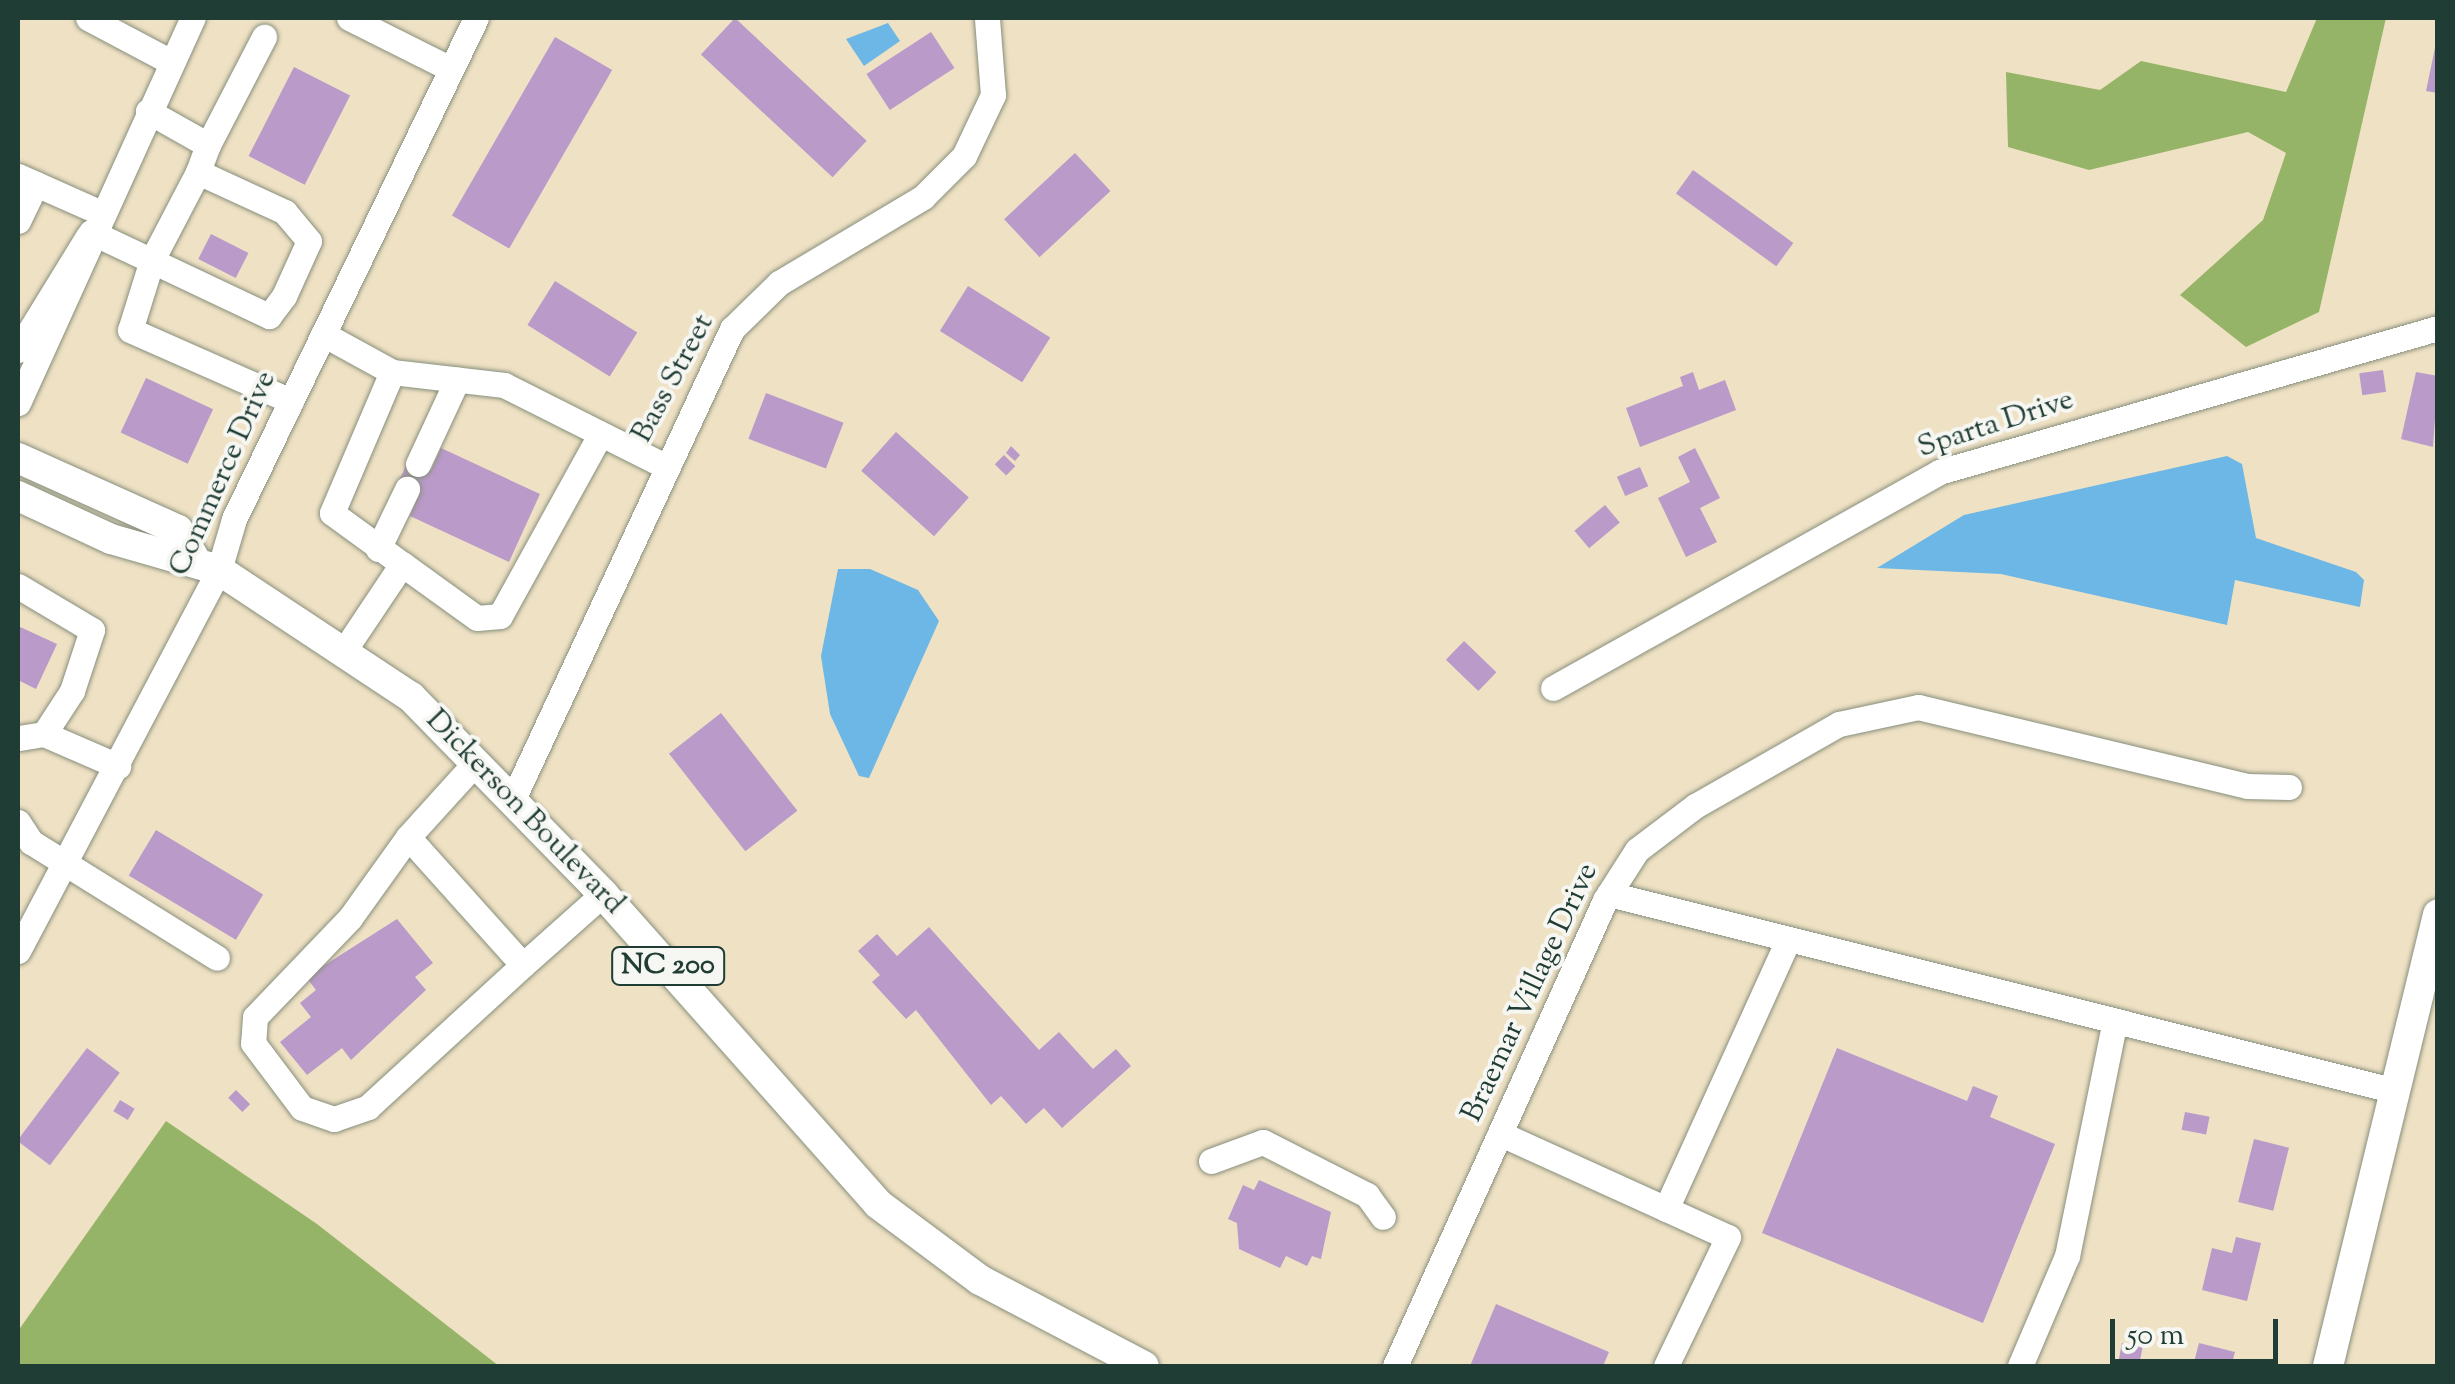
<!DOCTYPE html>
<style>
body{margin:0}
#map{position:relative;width:2455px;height:1384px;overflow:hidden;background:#efe1c4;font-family:"Sorts Mill Goudy",serif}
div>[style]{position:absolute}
.forest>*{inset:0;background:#96b467}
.water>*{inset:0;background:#6cb7e5}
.building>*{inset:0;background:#b99ac9;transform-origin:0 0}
.roads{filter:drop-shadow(0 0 2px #878f7c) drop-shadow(0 0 2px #878f7c)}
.minor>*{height:25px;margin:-12.5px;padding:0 12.5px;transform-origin:12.5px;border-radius:12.5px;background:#fff}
.major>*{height:30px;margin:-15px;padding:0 15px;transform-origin:15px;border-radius:15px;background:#fff}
span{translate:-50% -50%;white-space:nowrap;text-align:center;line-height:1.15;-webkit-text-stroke:8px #f6f6f2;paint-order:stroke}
.shield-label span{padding:2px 8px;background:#f6f6f2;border:2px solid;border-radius:8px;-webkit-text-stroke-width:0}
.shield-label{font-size:28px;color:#1f3d34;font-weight:700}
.street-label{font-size:30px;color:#1f3d34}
.frame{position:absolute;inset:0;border:20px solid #1f3d34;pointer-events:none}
.scale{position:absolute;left:2110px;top:1319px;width:168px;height:45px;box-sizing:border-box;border:5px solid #1f3d34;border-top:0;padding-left:12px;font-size:30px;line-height:35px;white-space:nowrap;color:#1f3d34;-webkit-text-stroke:8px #f6f6f2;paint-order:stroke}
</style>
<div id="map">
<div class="forest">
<div style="clip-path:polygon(2317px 18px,2386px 18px,2319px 312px,2246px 347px,2180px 295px,2263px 220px,2286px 153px,2248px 132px,2089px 170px,2008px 147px,2006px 72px,2100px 90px,2141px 61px,2286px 92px)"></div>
<div style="clip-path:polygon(166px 1121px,317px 1224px,499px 1366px,18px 1366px,18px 1331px)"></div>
</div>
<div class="water">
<div style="clip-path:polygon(888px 23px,900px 41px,864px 66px,846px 39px)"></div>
<div style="clip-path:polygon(2227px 456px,2242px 464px,2256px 538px,2356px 572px,2364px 580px,2360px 607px,2235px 580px,2227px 625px,2001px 574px,1877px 568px,1964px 515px)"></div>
<div style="clip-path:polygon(838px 569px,870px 569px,918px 590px,939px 621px,869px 778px,859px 776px,830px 714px,821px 656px)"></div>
</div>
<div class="building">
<div style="left:735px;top:18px;width:180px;height:50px;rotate:43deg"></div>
<div style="left:931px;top:32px;width:43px;height:77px;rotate:57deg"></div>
<div style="left:555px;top:37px;width:66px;height:206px;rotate:30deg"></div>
<div style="clip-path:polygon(2436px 43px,2438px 44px,2438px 93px,2426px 91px)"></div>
<div style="left:294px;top:67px;width:63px;height:100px;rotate:27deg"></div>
<div style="left:1075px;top:153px;width:52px;height:97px;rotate:47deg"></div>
<div style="left:1693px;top:170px;width:124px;height:29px;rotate:36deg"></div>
<div style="left:211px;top:234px;width:42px;height:28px;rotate:27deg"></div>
<div style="left:555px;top:281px;width:97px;height:52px;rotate:32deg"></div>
<div style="left:968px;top:286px;width:97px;height:53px;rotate:32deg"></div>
<div style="left:2383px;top:370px;width:22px;height:24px;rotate:82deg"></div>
<div style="clip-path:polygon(1693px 372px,1699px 390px,1725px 380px,1736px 410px,1640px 447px,1626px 408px,1683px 386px,1680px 377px)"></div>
<div style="clip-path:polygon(2416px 372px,2438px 376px,2433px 447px,2401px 439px)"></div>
<div style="left:146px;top:378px;width:74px;height:60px;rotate:25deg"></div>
<div style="left:766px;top:393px;width:83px;height:49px;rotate:21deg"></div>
<div style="left:896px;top:432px;width:98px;height:52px;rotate:42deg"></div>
<div style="clip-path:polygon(1011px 446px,1020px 455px,1015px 461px,1006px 453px)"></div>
<div style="clip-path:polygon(441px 448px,540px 494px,509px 562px,410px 516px,419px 495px,397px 485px,409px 459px,431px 470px)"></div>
<div style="clip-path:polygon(1695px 448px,1720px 498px,1700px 508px,1717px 542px,1686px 557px,1658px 498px,1690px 482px,1678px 457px)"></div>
<div style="left:1004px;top:455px;width:16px;height:13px;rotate:45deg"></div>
<div style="left:1640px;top:467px;width:21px;height:25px;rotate:67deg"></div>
<div style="left:1605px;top:505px;width:23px;height:40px;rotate:50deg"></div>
<div style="clip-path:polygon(18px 626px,57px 644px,36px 689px,18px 680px)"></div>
<div style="left:1464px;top:641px;width:45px;height:26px;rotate:44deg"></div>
<div style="left:721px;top:713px;width:124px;height:66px;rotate:52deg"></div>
<div style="left:156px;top:830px;width:125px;height:53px;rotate:31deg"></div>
<div style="clip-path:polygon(397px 919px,433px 963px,415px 977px,426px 990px,351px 1060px,342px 1048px,307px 1075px,280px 1042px,311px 1017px,300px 1003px,316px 990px,306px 977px)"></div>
<div style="clip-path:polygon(929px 927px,1039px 1050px,1059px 1032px,1093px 1069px,1116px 1049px,1131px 1066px,1062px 1128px,1044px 1108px,1026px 1124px,1001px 1096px,991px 1105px,916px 1010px,906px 1019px,872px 982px,880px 975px,858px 951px,877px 934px,897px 956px)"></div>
<div style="left:87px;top:1048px;width:41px;height:116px;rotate:37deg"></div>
<div style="clip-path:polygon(1837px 1048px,1967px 1101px,1973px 1086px,1998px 1096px,1990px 1117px,2055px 1144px,1983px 1323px,1762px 1233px)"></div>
<div style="left:236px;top:1090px;width:20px;height:11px;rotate:45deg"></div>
<div style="left:120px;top:1100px;width:17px;height:13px;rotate:31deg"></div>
<div style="left:2185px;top:1112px;width:25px;height:18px;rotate:11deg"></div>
<div style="left:2254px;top:1139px;width:36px;height:65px;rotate:14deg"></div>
<div style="clip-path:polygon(1259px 1180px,1331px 1212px,1321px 1259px,1312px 1256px,1307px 1266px,1286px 1256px,1280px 1268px,1239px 1249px,1237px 1223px,1228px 1219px,1243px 1185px,1254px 1190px)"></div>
<div style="clip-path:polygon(2236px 1237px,2261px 1243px,2247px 1301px,2202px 1290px,2212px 1248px,2232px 1253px)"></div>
<div style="clip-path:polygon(1496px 1304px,1609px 1352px,1603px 1366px,1470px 1366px)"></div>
<div style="left:2122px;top:1343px;width:21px;height:18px;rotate:11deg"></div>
<div style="clip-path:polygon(2199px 1343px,2235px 1352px,2231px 1366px,2193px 1366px)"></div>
</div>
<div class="roads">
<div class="minor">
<div style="left:88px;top:18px;width:94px;rotate:27.9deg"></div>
<div style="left:349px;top:18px;width:114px;rotate:26.6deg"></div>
<div style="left:208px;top:145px;width:122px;rotate:-62.6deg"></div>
<div style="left:198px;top:172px;width:99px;rotate:117.6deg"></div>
<div style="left:152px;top:260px;width:73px;rotate:107.4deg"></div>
<div style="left:130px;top:330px;width:176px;rotate:23.8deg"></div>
<div style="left:18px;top:176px;width:89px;rotate:24deg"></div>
<div style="left:18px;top:221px;width:41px;rotate:-64.1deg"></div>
<div style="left:91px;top:232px;width:197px;rotate:25.3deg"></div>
<div style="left:269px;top:316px;width:25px;rotate:-53deg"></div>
<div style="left:284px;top:296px;width:60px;rotate:-65.6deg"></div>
<div style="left:309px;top:241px;width:38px;rotate:-130deg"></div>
<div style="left:285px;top:212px;width:96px;rotate:-155.3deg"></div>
<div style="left:198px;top:172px;width:29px;rotate:-70deg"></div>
<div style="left:208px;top:145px;width:69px;rotate:-150.5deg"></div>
<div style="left:323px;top:334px;width:79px;rotate:28.8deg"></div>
<div style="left:392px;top:372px;width:153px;rotate:113.1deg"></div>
<div style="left:332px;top:513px;width:87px;rotate:36.1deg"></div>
<div style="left:402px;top:564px;width:106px;rotate:123.8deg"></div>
<div style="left:18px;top:350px;width:134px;rotate:-58.4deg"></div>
<div style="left:392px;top:372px;width:113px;rotate:6.6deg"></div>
<div style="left:504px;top:385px;width:180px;rotate:26.7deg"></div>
<div style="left:18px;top:403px;width:423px;rotate:-65.6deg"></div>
<div style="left:418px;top:464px;width:93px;rotate:-65.1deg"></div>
<div style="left:378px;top:549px;width:67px;rotate:-64.2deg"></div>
<div style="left:402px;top:564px;width:92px;rotate:35.8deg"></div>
<div style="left:477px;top:618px;width:23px;rotate:-5deg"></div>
<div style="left:500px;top:616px;width:207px;rotate:-61.1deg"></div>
<div style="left:18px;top:586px;width:86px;rotate:30.7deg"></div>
<div style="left:92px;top:630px;width:64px;rotate:108.2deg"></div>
<div style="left:72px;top:691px;width:51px;rotate:123.1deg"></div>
<div style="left:44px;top:734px;width:26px;rotate:171deg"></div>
<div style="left:1553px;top:688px;width:442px;rotate:-29.2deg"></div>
<div style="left:1939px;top:472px;width:519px;rotate:-16.1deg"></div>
<div style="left:44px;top:734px;width:81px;rotate:23.4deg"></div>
<div style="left:476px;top:762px;width:101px;rotate:132.2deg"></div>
<div style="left:408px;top:837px;width:172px;rotate:48.1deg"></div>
<div style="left:523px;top:965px;width:107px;rotate:-41.6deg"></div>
<div style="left:513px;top:799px;width:519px;rotate:-65.02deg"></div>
<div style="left:732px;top:329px;width:66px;rotate:-44.4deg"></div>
<div style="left:779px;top:283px;width:168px;rotate:-30.8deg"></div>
<div style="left:923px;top:197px;width:58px;rotate:-45deg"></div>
<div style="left:964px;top:156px;width:68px;rotate:-64.6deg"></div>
<div style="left:993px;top:95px;width:77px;rotate:-94.5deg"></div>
<div style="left:18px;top:822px;width:24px;rotate:57deg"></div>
<div style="left:31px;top:842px;width:219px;rotate:31.9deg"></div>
<div style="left:408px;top:837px;width:100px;rotate:125.6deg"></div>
<div style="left:350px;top:918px;width:137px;rotate:133.8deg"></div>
<div style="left:255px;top:1017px;width:26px;rotate:94deg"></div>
<div style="left:253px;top:1043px;width:81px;rotate:53deg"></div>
<div style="left:302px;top:1108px;width:34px;rotate:19deg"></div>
<div style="left:334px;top:1119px;width:36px;rotate:-19deg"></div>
<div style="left:368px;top:1107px;width:210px;rotate:-42.5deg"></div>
<div style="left:1609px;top:894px;width:807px;rotate:14.05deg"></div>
<div style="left:18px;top:951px;width:431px;rotate:-62.2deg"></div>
<div style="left:219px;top:570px;width:53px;rotate:-73.6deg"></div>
<div style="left:234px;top:519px;width:556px;rotate:-64.22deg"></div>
<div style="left:1501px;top:1134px;width:249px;rotate:24.4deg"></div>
<div style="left:1728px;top:1237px;width:143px;rotate:115.7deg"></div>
<div style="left:1211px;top:1161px;width:55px;rotate:-20.1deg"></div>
<div style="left:1263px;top:1142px;width:117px;rotate:27deg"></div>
<div style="left:1367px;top:1195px;width:27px;rotate:54deg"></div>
<div style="left:1666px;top:1209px;width:295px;rotate:-65.6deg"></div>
<div style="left:1395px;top:1366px;width:511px;rotate:-65.74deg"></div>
<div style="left:1605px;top:900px;width:59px;rotate:-57.4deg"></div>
<div style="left:1637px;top:850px;width:73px;rotate:-37.2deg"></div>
<div style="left:1695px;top:806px;width:166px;rotate:-29.7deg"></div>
<div style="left:1839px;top:724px;width:81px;rotate:-12.1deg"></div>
<div style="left:1918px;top:707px;width:338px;rotate:13.5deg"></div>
<div style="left:2247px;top:786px;width:42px;rotate:1.4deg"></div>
<div style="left:2020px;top:1366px;width:120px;rotate:-66.9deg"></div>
<div style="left:2067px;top:1256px;width:240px;rotate:-78.5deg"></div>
</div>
<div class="major">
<div style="left:18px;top:458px;width:175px;rotate:24.2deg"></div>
<div style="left:178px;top:530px;width:32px;rotate:60deg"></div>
<div style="left:18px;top:496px;width:102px;rotate:24.8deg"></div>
<div style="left:111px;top:539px;width:112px;rotate:16deg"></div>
<div style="left:219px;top:570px;width:230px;rotate:33.5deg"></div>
<div style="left:411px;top:697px;width:275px;rotate:45.7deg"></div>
<div style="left:603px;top:894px;width:414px;rotate:48.4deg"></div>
<div style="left:878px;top:1204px;width:127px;rotate:36.7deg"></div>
<div style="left:980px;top:1280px;width:185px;rotate:27.7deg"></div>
<div style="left:2328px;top:1366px;width:465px;rotate:-76.3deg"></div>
</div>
</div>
<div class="shield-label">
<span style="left:668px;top:966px">NC 200</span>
</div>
<div class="street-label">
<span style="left:674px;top:379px;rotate:-62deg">Bass Street</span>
<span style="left:1996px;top:425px;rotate:-18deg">Sparta Drive</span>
<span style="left:224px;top:474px;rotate:-66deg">Commerce Drive</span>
<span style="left:524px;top:813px;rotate:46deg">Dickerson Boulevard</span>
<span style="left:1531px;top:993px;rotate:-65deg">Braemar Village Drive</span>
</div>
<div class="frame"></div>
<div class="scale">50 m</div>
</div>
